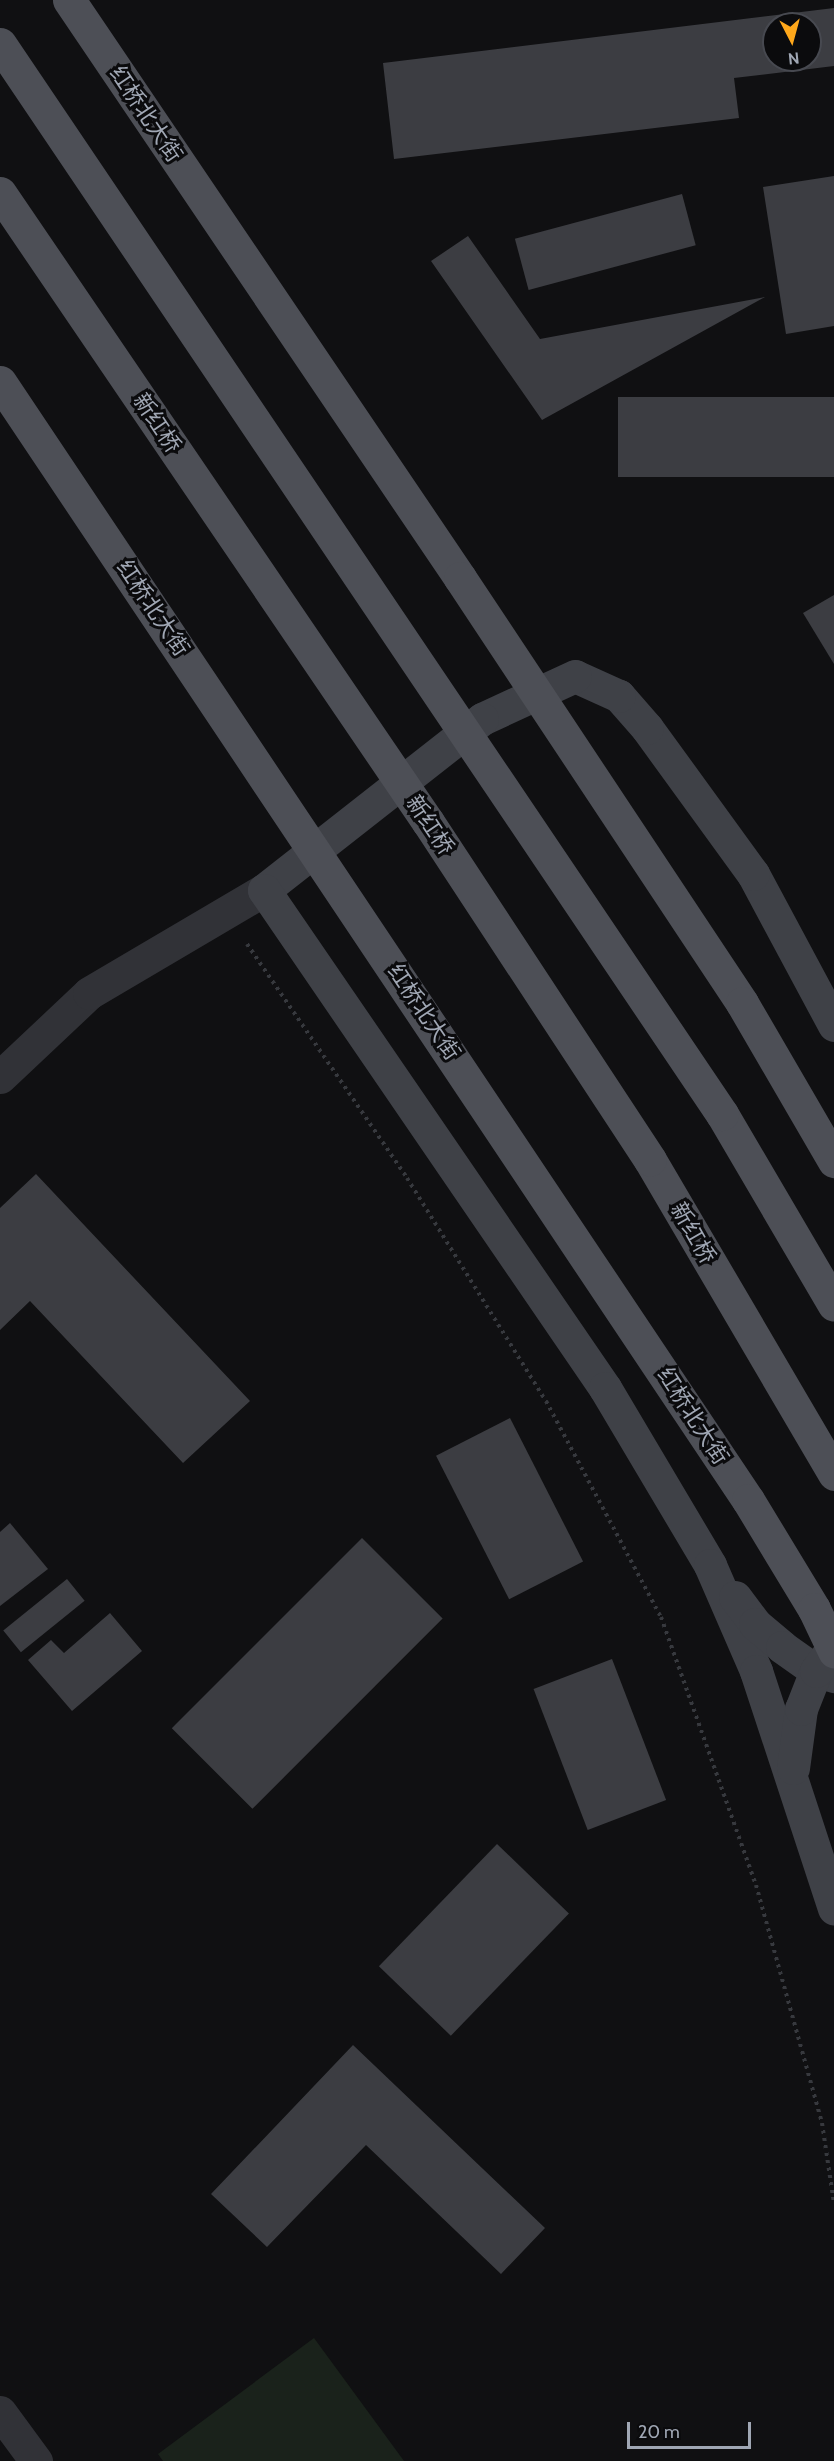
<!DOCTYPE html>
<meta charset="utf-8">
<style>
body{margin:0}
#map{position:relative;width:834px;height:2461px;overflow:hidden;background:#101012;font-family:Cabin,"Noto Sans SC",sans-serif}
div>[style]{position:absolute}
.green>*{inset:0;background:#1a221b}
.building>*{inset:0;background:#3c3d42;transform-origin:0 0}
.path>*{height:4px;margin-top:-2px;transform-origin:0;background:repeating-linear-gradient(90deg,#37393e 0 3px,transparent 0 7.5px)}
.street>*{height:33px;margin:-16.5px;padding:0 16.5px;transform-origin:16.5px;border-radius:16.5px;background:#313237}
.secondary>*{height:33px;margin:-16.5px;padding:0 16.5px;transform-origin:16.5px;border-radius:16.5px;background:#3f4147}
.primary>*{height:33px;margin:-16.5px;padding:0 16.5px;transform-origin:16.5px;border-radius:16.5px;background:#4d4f56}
.primary-bridge>*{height:33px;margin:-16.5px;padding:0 16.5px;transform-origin:16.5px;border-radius:16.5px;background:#4d4f56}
span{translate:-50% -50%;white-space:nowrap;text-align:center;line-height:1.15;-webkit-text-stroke:6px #0b0b0d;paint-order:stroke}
.street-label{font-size:22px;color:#a0a7b4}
.north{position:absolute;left:762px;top:12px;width:60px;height:60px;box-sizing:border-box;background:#0b0b0d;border:2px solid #474950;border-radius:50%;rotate:174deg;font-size:16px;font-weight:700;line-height:24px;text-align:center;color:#a0a7b4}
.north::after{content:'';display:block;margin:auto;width:21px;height:27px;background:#ffa81b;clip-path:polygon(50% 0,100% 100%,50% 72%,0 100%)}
.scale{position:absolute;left:627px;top:2422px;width:124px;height:27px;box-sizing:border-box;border:3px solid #a0a7b4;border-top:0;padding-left:8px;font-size:18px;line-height:21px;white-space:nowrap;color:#a0a7b4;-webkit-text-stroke:4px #0b0b0d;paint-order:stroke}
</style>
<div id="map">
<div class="green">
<div style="clip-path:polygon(314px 2338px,404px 2461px,163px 2461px,158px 2454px)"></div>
</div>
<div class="building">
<div style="clip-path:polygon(evenodd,834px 8px,834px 66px,734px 78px,739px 118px,394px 159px,383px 63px,834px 8px,774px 24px,810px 24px,810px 60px,774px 60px,774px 24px)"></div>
<div style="clip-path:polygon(834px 176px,834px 326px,786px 334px,763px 187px)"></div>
<div style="left:682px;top:194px;width:53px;height:173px;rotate:75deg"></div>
<div style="clip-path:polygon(468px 236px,540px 339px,765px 297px,542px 420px,431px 261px)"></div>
<div style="left:834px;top:397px;width:80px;height:216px;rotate:90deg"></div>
<div style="clip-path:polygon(834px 595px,834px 664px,803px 613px)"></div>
<div style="clip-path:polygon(36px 1174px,250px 1401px,183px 1463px,30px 1301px,0 1330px,0 1208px)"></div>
<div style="left:510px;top:1418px;width:161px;height:83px;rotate:63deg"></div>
<div style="clip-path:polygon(10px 1523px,48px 1569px,0 1606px,0 1532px)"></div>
<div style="left:362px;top:1538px;width:114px;height:269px;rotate:45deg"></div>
<div style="left:67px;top:1579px;width:28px;height:82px;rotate:51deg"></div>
<div style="clip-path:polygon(110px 1613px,142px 1651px,72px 1711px,28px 1660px,51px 1640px,64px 1653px)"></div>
<div style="left:612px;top:1659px;width:151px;height:84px;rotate:69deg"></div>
<div style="left:497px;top:1844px;width:100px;height:170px;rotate:44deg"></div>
<div style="clip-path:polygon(353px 2045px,545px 2228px,501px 2274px,366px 2145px,267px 2247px,211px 2194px)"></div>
</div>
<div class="path">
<div style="left:247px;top:944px;width:283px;rotate:55.6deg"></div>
<div style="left:407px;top:1178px;width:263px;rotate:58.1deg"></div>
<div style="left:546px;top:1401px;width:245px;rotate:62deg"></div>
<div style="left:661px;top:1617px;width:284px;rotate:70.5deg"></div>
<div style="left:756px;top:1885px;width:247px;rotate:74.5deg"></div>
<div style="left:822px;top:2123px;width:81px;rotate:81.5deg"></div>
</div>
<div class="street">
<div style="left:0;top:1077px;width:122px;rotate:-43.3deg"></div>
<div style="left:89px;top:993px;width:203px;rotate:-30.5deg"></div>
<div style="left:0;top:2412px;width:61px;rotate:53.7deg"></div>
</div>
<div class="secondary">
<div style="left:834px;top:1025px;width:171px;rotate:-118.2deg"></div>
<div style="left:753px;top:874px;width:180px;rotate:-126deg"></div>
<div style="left:647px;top:728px;width:43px;rotate:-131.2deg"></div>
<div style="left:619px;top:696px;width:48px;rotate:-155.6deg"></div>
<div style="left:575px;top:676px;width:102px;rotate:155.2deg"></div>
<div style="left:482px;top:719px;width:277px;rotate:141.9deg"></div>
<div style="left:264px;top:890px;width:604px;rotate:55.6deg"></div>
<div style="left:605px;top:1388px;width:206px;rotate:59.3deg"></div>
<div style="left:710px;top:1565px;width:116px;rotate:66.5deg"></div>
<div style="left:756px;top:1671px;width:250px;rotate:71.8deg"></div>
<div style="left:735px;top:1597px;width:34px;rotate:53deg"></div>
<div style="left:755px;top:1624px;width:35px;rotate:40deg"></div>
<div style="left:782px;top:1647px;width:42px;rotate:35.2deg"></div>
<div style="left:816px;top:1671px;width:19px;rotate:16deg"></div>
<div style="left:793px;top:1768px;width:60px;rotate:-82.3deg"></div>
<div style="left:801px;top:1709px;width:41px;rotate:-68.5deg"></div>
<div style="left:816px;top:1671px;width:22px;rotate:-54deg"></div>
</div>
<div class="primary">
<div style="left:722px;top:1114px;width:221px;rotate:59.6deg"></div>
<div style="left:650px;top:1160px;width:364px;rotate:59.6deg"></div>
</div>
<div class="primary-bridge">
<div style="left:69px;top:0;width:698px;rotate:55.92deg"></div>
<div style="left:460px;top:578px;width:510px;rotate:56.43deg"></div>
<div style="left:742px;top:1003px;width:183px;rotate:59.8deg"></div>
<div style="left:0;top:44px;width:1291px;rotate:55.99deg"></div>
<div style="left:0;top:193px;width:761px;rotate:55.77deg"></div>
<div style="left:428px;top:822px;width:404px;rotate:56.7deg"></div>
<div style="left:0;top:382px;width:1345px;rotate:56.22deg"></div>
<div style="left:748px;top:1500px;width:127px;rotate:58.8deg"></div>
<div style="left:814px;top:1609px;width:47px;rotate:64.5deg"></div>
</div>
<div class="street-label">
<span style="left:146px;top:114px;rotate:56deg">红桥北大街</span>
<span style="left:157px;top:423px;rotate:56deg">新红桥</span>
<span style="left:153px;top:608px;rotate:56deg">红桥北大街</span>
<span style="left:430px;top:825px;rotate:56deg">新红桥</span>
<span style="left:424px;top:1012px;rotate:56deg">红桥北大街</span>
<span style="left:693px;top:1233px;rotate:60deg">新红桥</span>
<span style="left:693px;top:1416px;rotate:57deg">红桥北大街</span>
</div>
<div class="north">N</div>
<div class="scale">20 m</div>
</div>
